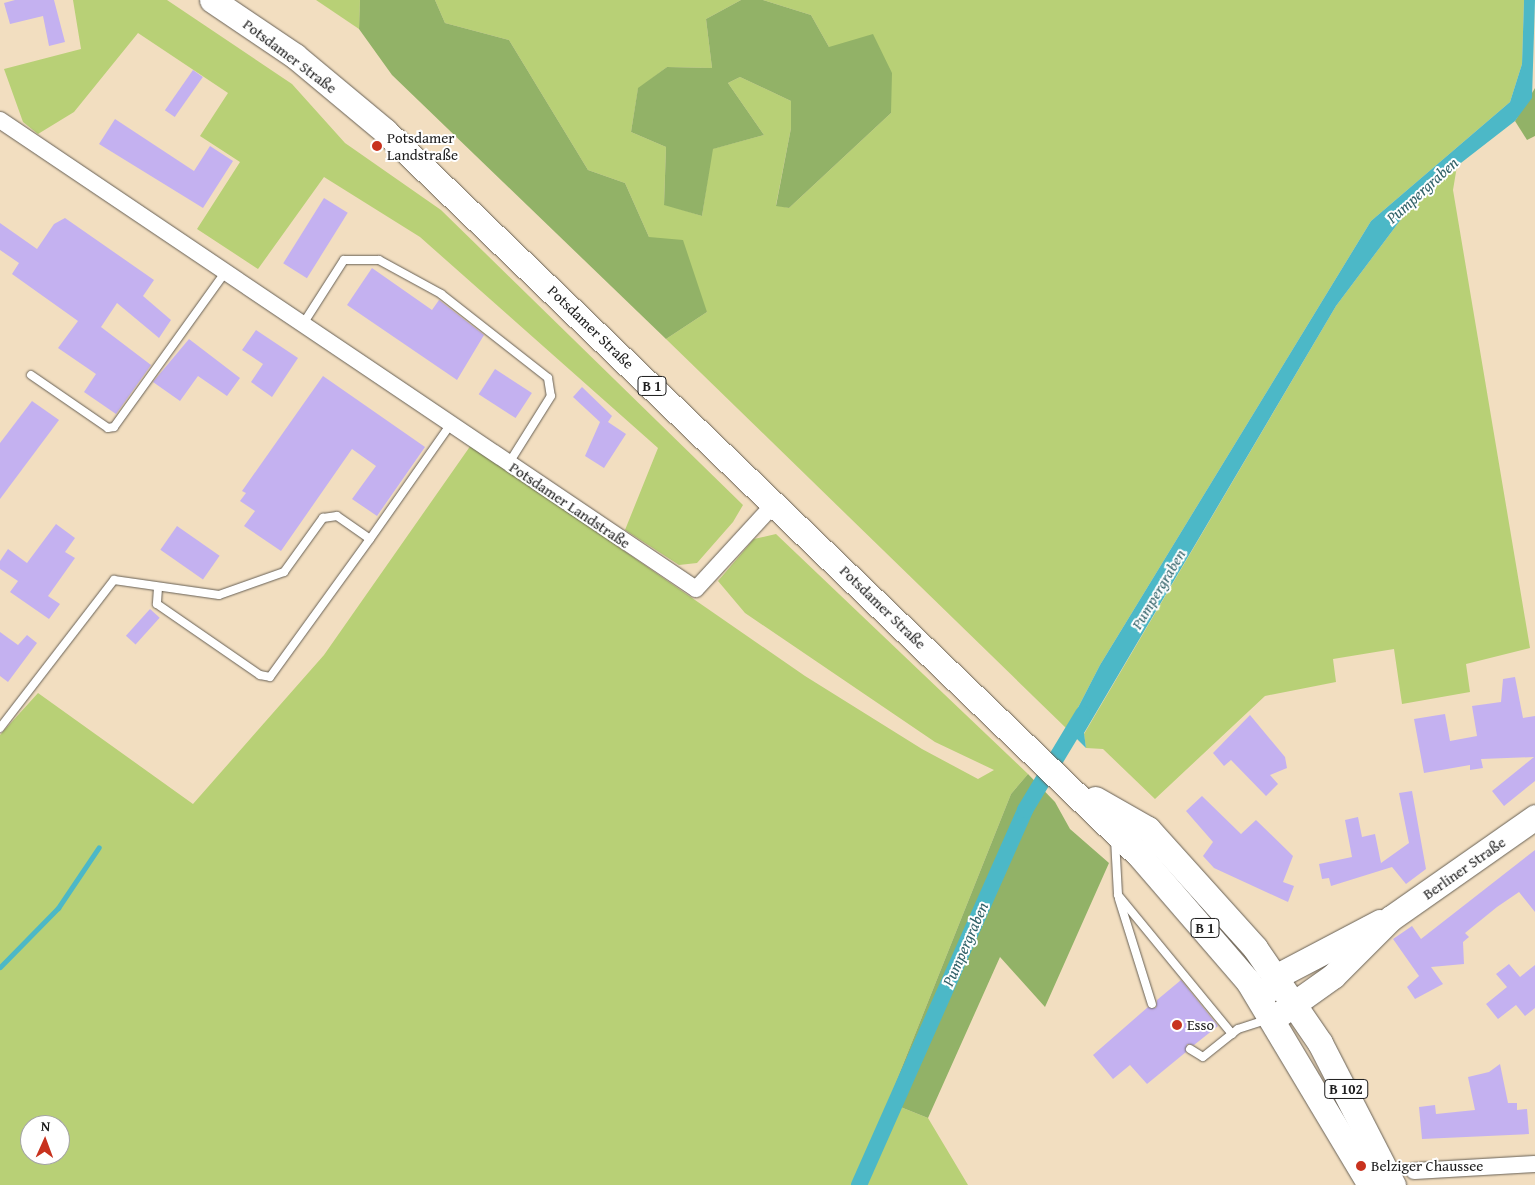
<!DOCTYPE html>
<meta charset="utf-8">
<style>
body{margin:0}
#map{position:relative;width:1535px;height:1185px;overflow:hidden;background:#f2dec0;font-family:"Gentium Book Plus",serif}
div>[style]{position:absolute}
.green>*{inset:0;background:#b8d076}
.forest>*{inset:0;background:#92b267}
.water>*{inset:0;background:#4cb8c7}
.stream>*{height:5px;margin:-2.5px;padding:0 2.5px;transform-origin:2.5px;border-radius:2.5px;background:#4cb8c7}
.canal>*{height:16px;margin:-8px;padding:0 8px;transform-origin:8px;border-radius:8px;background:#4cb8c7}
.building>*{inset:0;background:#c4b1f0;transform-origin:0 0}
.roads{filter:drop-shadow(0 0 1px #676055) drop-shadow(0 0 1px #676055)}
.service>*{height:8px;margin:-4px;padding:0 4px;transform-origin:4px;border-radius:4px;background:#fff}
.minor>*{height:16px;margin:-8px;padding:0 8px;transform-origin:8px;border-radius:8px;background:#fff}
.primary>*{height:25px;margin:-12.5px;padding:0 12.5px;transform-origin:12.5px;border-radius:12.5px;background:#fff}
.dots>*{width:14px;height:14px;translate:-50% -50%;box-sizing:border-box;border:2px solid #fff;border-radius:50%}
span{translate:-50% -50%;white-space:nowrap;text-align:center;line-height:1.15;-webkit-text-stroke:4px #fff;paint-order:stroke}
.shield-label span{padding:1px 4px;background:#fff;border:1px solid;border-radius:4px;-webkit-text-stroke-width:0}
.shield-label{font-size:14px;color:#1c1c1c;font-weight:700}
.street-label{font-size:15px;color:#1c1c1c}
.poi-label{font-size:15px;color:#1c1c1c}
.left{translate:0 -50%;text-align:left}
.water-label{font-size:16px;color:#326269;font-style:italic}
.north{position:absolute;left:20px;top:1115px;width:50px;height:50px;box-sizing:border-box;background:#fff;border:1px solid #a4a4a4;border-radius:50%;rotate:2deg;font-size:14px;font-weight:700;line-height:20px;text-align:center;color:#1c1c1c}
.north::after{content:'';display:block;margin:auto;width:18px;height:22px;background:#c8321e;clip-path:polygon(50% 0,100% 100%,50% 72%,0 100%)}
</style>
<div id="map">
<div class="green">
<div style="clip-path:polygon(73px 0,167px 0,292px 84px,345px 143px,441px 210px,743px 505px,733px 522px,697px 563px,679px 565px,625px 530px,658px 448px,420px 237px,324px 177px,258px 269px,197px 229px,240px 162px,200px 136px,228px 93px,138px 33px,74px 112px,38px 134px,23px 122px,4px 69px,81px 49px)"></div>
<div style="clip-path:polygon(316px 0,360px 0,359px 29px)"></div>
<div style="clip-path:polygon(435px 0,741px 0,706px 19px,712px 68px,667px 67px,638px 89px,631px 132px,666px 147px,664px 204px,702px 216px,712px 149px,764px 135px,728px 83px,740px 77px,791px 101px,791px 128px,776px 205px,789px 208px,891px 113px,829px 47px,811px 15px,763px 0,1524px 0,1522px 64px,1510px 102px,1371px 221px,1100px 665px,1067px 729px,666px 339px,707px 312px,649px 237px,625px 183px,588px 170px,509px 40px,445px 23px)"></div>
<div style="clip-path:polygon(1457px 166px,1453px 190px,1530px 648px,1466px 664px,1470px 692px,1402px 704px,1394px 649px,1333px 659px,1336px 682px,1265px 696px,1155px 799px,1103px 749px,1086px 748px,1084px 734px,1336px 306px,1402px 218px)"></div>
<div style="clip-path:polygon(evenodd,471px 445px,805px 676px,922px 749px,978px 779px,994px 770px,935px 742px,745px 613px,718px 581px,754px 539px,776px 534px,1028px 774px,1011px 794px,888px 1102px,928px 1118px,968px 1185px,0 1185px,0 735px,38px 693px,193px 804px,324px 655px,471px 445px,30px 1125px,60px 1125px,60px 1155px,30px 1155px,30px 1125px)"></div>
</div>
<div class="forest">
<div style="clip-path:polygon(360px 0,435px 0,445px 23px,509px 40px,588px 170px,625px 183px,649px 237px,683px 240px,707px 312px,666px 339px,392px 75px,359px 29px)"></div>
<div style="clip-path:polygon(741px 0,763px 0,811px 15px,829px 47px,873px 34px,892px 73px,891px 113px,789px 208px,776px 206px,791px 128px,791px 101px,740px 77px,728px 83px,764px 135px,713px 149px,702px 216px,664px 205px,666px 147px,631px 132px,638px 88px,667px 67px,712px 68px,706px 19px)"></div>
<div style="clip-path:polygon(1535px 88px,1535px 136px,1527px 140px,1515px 121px)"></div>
<div style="clip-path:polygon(1028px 774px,1055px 802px,1070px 829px,1109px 863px,1045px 1007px,1000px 957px,928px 1118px,888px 1102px,1011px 794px)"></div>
</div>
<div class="water">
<div style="clip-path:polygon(1524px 0,1535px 0,1532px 98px,1515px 121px,1457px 166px,1402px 218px,1336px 306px,1084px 733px,1086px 748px,1067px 729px,1100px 665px,1371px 221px,1510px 102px,1522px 64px)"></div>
</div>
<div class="stream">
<div style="left:0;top:967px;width:83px;rotate:-45.5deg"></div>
<div style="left:58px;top:908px;width:73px;rotate:-56.1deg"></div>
</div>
<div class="canal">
<div style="left:859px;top:1185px;width:410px;rotate:-66.1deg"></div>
<div style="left:1025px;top:810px;width:112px;rotate:-58.9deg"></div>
</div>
<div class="building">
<div style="clip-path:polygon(15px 0,54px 0,65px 42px,49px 46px,43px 16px,10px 24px,4px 3px)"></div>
<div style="left:193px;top:70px;width:12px;height:49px;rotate:35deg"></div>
<div style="clip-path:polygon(115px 119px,194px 171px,210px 146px,233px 161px,203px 208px,99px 144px)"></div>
<div style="left:324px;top:198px;width:28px;height:77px;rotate:32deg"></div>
<div style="clip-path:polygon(65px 218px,154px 280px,143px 296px,171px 320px,159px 338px,117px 303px,101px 327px,151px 365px,116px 414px,84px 392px,96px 374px,58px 348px,78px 321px,12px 274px,19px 263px,0 250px,0 223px,37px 249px,54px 224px)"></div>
<div style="clip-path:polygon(372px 268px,432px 310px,439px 300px,484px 335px,457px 380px,347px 305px)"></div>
<div style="clip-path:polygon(256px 330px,298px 358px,272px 397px,251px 382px,263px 364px,242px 350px)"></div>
<div style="clip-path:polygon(189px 339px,240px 378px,227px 396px,198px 376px,180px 401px,153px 382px)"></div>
<div style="left:495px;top:369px;width:44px;height:30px;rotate:33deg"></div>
<div style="clip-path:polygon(323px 376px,425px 447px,377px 516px,352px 499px,376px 466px,352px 449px,281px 551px,244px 526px,255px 511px,240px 501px,246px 493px,242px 491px)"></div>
<div style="clip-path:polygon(582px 387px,612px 416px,608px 422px,626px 434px,604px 468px,585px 456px,600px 422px,573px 397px)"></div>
<div style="clip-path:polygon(32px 401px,59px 420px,0 499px,0 443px)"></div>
<div style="clip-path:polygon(56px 524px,75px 538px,65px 552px,75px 558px,48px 596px,60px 604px,49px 619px,10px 592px,18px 581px,0 569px,0 561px,8px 549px,27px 563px)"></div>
<div style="left:177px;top:526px;width:52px;height:29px;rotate:35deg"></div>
<div style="left:150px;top:609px;width:13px;height:36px;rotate:42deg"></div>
<div style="clip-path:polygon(0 632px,18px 645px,27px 635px,37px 643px,8px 682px,0 676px)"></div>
<div style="clip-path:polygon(1515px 677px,1523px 718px,1535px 716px,1535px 781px,1504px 806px,1492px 791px,1534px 757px,1481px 759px,1483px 768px,1470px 770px,1470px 765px,1424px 773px,1414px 719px,1445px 714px,1450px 741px,1477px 736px,1472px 706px,1501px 702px,1503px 679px)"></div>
<div style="clip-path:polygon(1250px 715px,1285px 757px,1287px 768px,1270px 775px,1278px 784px,1266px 796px,1231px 760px,1224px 766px,1213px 753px)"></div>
<div style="clip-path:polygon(1412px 791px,1426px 869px,1406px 884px,1392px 867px,1331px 886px,1329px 878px,1322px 879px,1319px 864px,1352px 857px,1345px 820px,1358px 817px,1362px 837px,1375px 834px,1381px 863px,1409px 843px,1399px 793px)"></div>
<div style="clip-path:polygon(1202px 796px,1241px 834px,1256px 820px,1293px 856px,1283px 882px,1294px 886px,1288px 902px,1214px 868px,1203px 856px,1213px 842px,1186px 811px)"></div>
<div style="clip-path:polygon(1535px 850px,1535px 912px,1519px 892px,1497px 907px,1465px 933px,1469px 937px,1463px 942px,1464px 964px,1431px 967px,1443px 984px,1415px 999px,1407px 987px,1419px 976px,1393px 939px,1412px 926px,1421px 939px)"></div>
<div style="clip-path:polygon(1509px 964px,1520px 977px,1535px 965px,1535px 1008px,1525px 1016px,1516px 1005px,1498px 1019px,1486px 1004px,1507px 987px,1496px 974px)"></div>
<div style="clip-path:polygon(1181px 980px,1218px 1026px,1194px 1045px,1187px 1044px,1186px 1052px,1147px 1084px,1130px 1065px,1113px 1079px,1093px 1055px,1148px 1007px,1156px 1008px,1157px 1000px)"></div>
<div style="clip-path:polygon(1500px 1064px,1508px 1103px,1517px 1103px,1517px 1110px,1527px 1109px,1529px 1134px,1422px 1139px,1419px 1107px,1435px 1105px,1436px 1114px,1475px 1110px,1468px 1077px,1489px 1072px)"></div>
</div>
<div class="roads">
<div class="service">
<div style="left:303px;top:324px;width:76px;rotate:-57.4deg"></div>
<div style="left:344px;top:260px;width:35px"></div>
<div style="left:379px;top:260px;width:71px;rotate:28.7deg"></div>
<div style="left:441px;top:294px;width:136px;rotate:38.1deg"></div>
<div style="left:548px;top:378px;width:18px;rotate:81deg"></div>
<div style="left:551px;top:396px;width:79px;rotate:122.1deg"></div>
<div style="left:31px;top:375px;width:93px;rotate:34.5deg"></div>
<div style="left:108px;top:428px;width:6px;rotate:-9deg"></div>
<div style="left:114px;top:427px;width:192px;rotate:-54.3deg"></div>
<div style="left:158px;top:588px;width:16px;rotate:94deg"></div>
<div style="left:157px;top:604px;width:125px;rotate:34.6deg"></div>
<div style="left:260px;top:675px;width:10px;rotate:11deg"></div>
<div style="left:270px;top:677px;width:170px;rotate:-54.1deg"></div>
<div style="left:0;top:728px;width:187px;rotate:-52.4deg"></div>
<div style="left:114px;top:580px;width:106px;rotate:8.1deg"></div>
<div style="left:219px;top:595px;width:69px;rotate:-19.5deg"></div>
<div style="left:284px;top:572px;width:67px;rotate:-54.2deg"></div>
<div style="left:323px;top:518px;width:14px;rotate:-8deg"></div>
<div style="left:337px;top:516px;width:40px;rotate:34.9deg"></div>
<div style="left:370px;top:539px;width:139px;rotate:-54.9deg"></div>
<div style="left:1115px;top:839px;width:56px;rotate:86.9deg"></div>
<div style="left:1118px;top:895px;width:180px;rotate:50.6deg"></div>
<div style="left:1119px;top:899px;width:110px;rotate:72.6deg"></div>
<div style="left:1190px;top:1049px;width:15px;rotate:32deg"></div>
<div style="left:1203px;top:1057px;width:45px;rotate:-38.7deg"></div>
<div style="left:1238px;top:1029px;width:32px;rotate:-18deg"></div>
</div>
<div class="minor">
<div style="left:0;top:120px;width:839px;rotate:33.97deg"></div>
<div style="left:696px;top:589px;width:117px;rotate:-47.4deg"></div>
<div style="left:1414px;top:1171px;width:121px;rotate:-3.3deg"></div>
</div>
<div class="primary">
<div style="left:212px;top:0;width:100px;rotate:34deg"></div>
<div style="left:295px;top:56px;width:117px;rotate:39.8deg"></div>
<div style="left:385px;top:131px;width:1047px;rotate:43.84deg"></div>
<div style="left:1140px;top:856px;width:165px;rotate:49.2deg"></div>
<div style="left:1248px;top:981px;width:238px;rotate:59.1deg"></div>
<div style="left:1095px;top:799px;width:61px;rotate:29.5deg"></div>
<div style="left:1148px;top:829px;width:160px;rotate:48deg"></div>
<div style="left:1255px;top:948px;width:115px;rotate:55.6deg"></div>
<div style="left:1320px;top:1043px;width:160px;rotate:62.8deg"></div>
<div style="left:1268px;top:990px;width:17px;rotate:-57deg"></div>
<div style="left:1277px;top:976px;width:116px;rotate:-27.7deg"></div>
<div style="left:1281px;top:1013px;width:64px;rotate:-35.4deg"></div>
<div style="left:1333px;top:976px;width:82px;rotate:-45deg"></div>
<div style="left:1391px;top:918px;width:176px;rotate:-35deg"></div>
</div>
</div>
<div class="dots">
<div style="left:377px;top:146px;background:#c8321e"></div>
<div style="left:1177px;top:1025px;background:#c8321e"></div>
<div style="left:1361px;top:1166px;background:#c8321e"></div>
</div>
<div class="shield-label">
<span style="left:652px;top:386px">B 1</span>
<span style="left:1205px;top:928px">B 1</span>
<span style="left:1346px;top:1089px">B 102</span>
</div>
<div class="street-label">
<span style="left:290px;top:56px;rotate:37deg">Potsdamer Straße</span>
<span style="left:591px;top:327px;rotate:44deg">Potsdamer Straße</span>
<span style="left:570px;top:505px;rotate:34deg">Potsdamer Landstraße</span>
<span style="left:883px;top:607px;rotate:44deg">Potsdamer Straße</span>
<span style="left:1464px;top:868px;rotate:-35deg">Berliner Straße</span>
</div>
<div class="poi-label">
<span class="left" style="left:387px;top:146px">Potsdamer<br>Landstraße</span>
<span class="left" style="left:1187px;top:1025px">Esso</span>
<span class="left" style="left:1371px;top:1166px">Belziger Chaussee</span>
</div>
<div class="water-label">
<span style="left:1422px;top:190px;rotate:-42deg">Pumpergraben</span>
<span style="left:1158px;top:589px;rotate:-59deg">Pumpergraben</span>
<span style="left:965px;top:944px;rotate:-66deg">Pumpergraben</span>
</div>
<div class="north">N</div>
</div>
